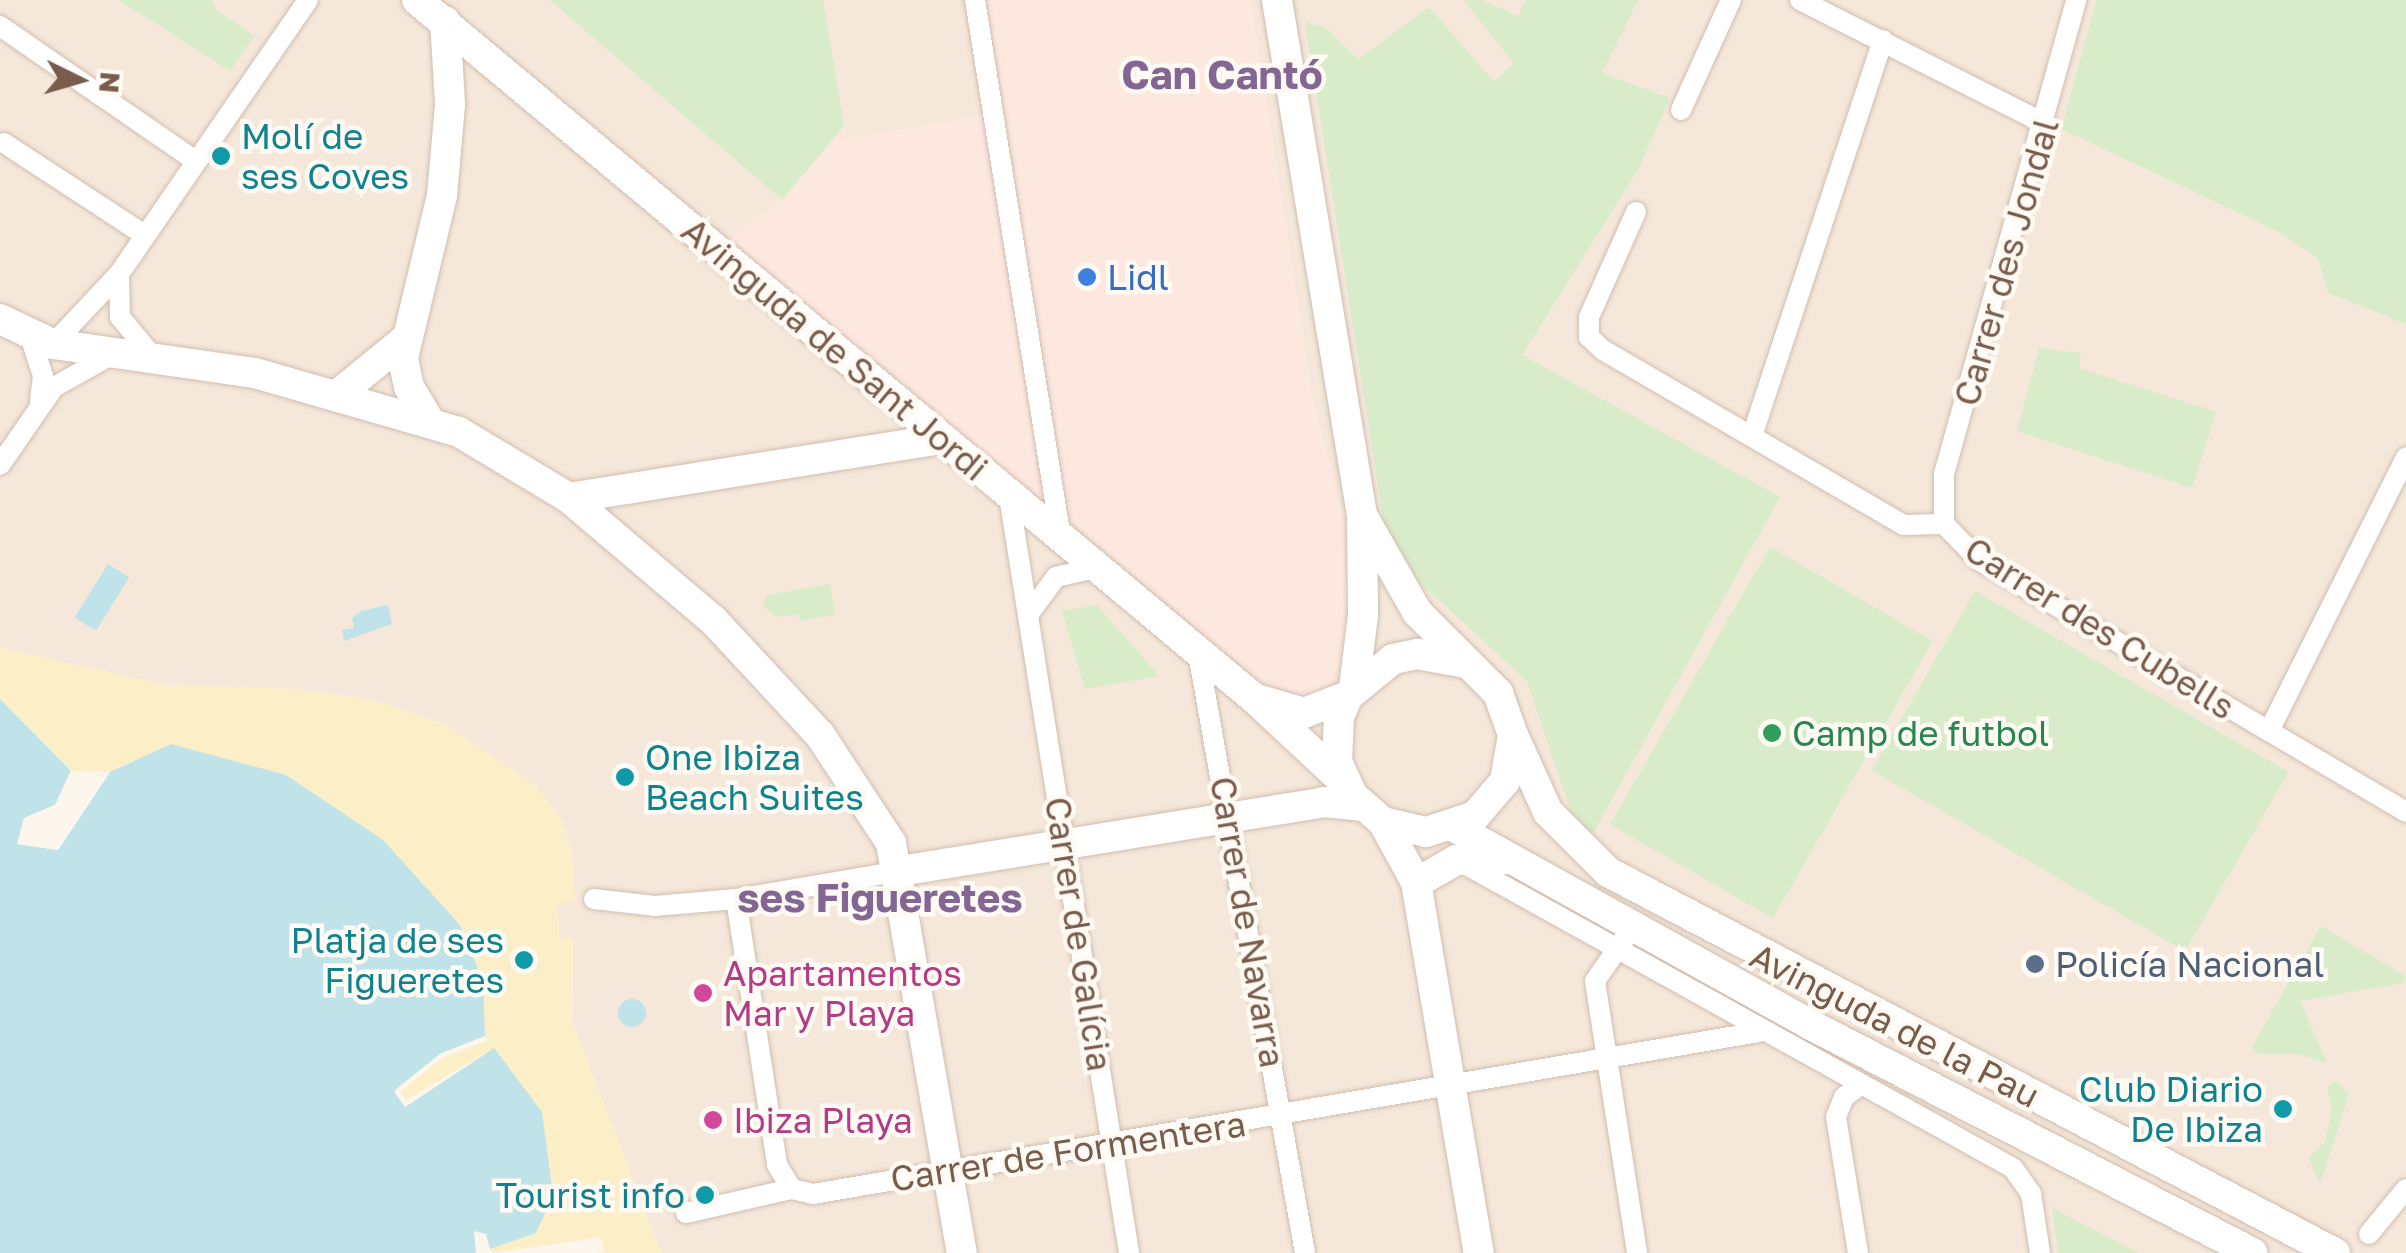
<!DOCTYPE html>
<meta charset="utf-8">
<style>
body{margin:0}
#map{position:relative;width:2406px;height:1253px;overflow:hidden;background:#fdf6ec;font-family:"Golos Text",sans-serif}
div>[style]{position:absolute}
.residential>*{inset:0;background:#f5e8da}
.commercial>*{inset:0;background:#fde8e0}
.green>*{inset:0;background:#d8ecc9;transform-origin:0 0}
.sand>*{inset:0;background:#fcefc7}
.water>*{inset:0;background:#bfe3e8;transform-origin:0 0}
.round{border-radius:50%}
.pier>*{inset:0;background:#fdf6ec}
.roads{filter:drop-shadow(0 0 2px #d1beb0) drop-shadow(0 0 2px #d1beb0)}
.street>*{height:20px;margin:-10px;padding:0 10px;transform-origin:10px;border-radius:10px;background:#fff}
.secondary>*{height:30px;margin:-15px;padding:0 15px;transform-origin:15px;border-radius:15px;background:#fff}
.dots>*{width:28px;height:28px;translate:-50% -50%;box-sizing:border-box;border:5px solid #fffaf3;border-radius:50%}
span{translate:-50% -50%;white-space:nowrap;text-align:center;line-height:1.15;-webkit-text-stroke:9px #fffaf3;paint-order:stroke}
.culture-label{font-size:35px;color:#0d838f}
.left{translate:0 -50%;text-align:left}
.right{translate:-100% -50%;text-align:right}
.street-label{font-size:35px;color:#7a5c4d}
.shop-label{font-size:35px;color:#366cbe}
.leisure-label{font-size:35px;color:#27864d}
.service-label{font-size:35px;color:#4e5e75}
.hotel-label{font-size:35px;color:#b23c85}
.quarter-label{font-size:40px;color:#846695;font-weight:700}
.north{position:absolute;left:30px;top:30px;width:100px;height:100px;-webkit-text-stroke:8px #fffaf3;paint-order:stroke;rotate:95deg;font-size:28px;font-weight:700;line-height:40px;text-align:center;color:#7a5c4d}
.north::after{content:'';display:block;margin:auto;width:35px;height:45px;background:#7a5c4d;clip-path:polygon(50% 0,100% 100%,50% 72%,0 100%)}
</style>
<div id="map">
<div class="residential">
<div style="clip-path:polygon(0 0,2096px 0,2061px 129px,2281px 233px,2318px 259px,2328px 293px,2406px 324px,2406px 1253px,661px 1253px,572px 1022px,573px 940px,559px 938px,558px 905px,575px 899px,560px 816px,536px 786px,445px 725px,377px 701px,294px 689px,165px 685px,0 648px)"></div>
</div>
<div class="commercial">
<div style="clip-path:polygon(968px 0,1251px 0,1313px 399px,1342px 513px,1352px 597px,1351px 642px,1321px 700px,1309px 704px,1256px 686px,1123px 573px,1119px 561px,1082px 529px,1037px 505px,724px 242px,782px 200px,844px 126px,846px 139px,986px 114px)"></div>
</div>
<div class="green">
<div style="clip-path:polygon(119px 0,211px 0,216px 10px,254px 36px,230px 71px)"></div>
<div style="clip-path:polygon(550px 0,823px 0,844px 126px,782px 200px)"></div>
<div style="clip-path:polygon(1463px 0,1481px 0,1518px 16px,1526px 0,1638px 0,1602px 73px,1670px 98px,1638px 170px,1522px 355px,1780px 497px,1591px 837px,1572px 815px,1527px 681px,1419px 582px,1384px 524px,1305px 22px,1326px 28px,1358px 60px,1429px 7px,1494px 82px,1514px 63px)"></div>
<div style="clip-path:polygon(2096px 0,2406px 0,2406px 324px,2328px 293px,2318px 259px,2281px 233px,2061px 129px)"></div>
<div style="clip-path:polygon(2039px 348px,2081px 353px,2079px 368px,2216px 412px,2192px 488px,2017px 431px)"></div>
<div style="left:1770px;top:547px;width:188px;height:320px;rotate:30deg"></div>
<div style="clip-path:polygon(830px 584px,835px 615px,800px 621px,798px 614px,776px 617px,763px 605px,767px 595px)"></div>
<div style="left:1975px;top:591px;width:362px;height:207px;rotate:30deg"></div>
<div style="clip-path:polygon(1097px 605px,1159px 676px,1085px 689px,1062px 611px)"></div>
<div style="clip-path:polygon(2321px 926px,2406px 976px,2404px 983px,2300px 1001px,2327px 1063px,2298px 1054px,2258px 1054px,2252px 1047px)"></div>
<div style="clip-path:polygon(2336px 1081px,2349px 1094px,2320px 1184px,2309px 1158px,2325px 1142px,2332px 1108px,2327px 1087px)"></div>
<div style="clip-path:polygon(2052px 1208px,2139px 1253px,2058px 1253px)"></div>
</div>
<div class="sand">
<div style="clip-path:polygon(0 648px,165px 685px,294px 689px,377px 701px,445px 725px,536px 786px,560px 816px,572px 851px,575px 899px,558px 905px,559px 937px,573px 939px,572px 1022px,661px 1253px,597px 1253px,604px 1251px,601px 1237px,494px 1253px,490px 1249px,536px 1233px,405px 1107px,171px 744px,110px 772px,71px 771px,0 699px)"></div>
</div>
<div class="water">
<div style="left:108px;top:564px;width:25px;height:63px;rotate:32deg"></div>
<div style="clip-path:polygon(388px 605px,392px 624px,344px 641px,342px 630px,354px 628px,352px 618px,361px 611px)"></div>
<div style="clip-path:polygon(0 699px,71px 771px,55px 805px,24px 818px,18px 844px,58px 850px,110px 772px,171px 744px,286px 775px,383px 840px,460px 925px,483px 981px,485px 1036px,440px 1054px,394px 1091px,405px 1107px,494px 1048px,542px 1112px,553px 1195px,536px 1233px,490px 1249px,486px 1234px,474px 1231px,476px 1253px,0 1253px)"></div>
<div class="round" style="left:618px;top:999px;width:28px;height:28px"></div>
</div>
<div class="pier">
<div style="clip-path:polygon(71px 771px,76px 771px,59px 808px,29px 822px,24px 840px,56px 845px,110px 772px,58px 850px,17px 844px,24px 818px,55px 805px)"></div>
<div style="clip-path:polygon(485px 1036px,488px 1040px,442px 1058px,400px 1092px,406px 1100px,494px 1048px,405px 1107px,394px 1091px,440px 1054px)"></div>
</div>
<div class="roads">
<div class="street">
<div style="left:975px;top:0;width:546px;rotate:80.93deg"></div>
<div style="left:1800px;top:0;width:275px;rotate:26.8deg"></div>
<div style="left:0;top:26px;width:234px;rotate:34.6deg"></div>
<div style="left:1681px;top:110px;width:121px;rotate:-65.6deg"></div>
<div style="left:4px;top:143px;width:166px;rotate:33.2deg"></div>
<div style="left:1636px;top:212px;width:115px;rotate:114.1deg"></div>
<div style="left:1589px;top:317px;width:20px;rotate:90deg"></div>
<div style="left:1589px;top:337px;width:19px;rotate:43deg"></div>
<div style="left:1603px;top:350px;width:348px;rotate:30.2deg"></div>
<div style="left:1904px;top:525px;width:40px;rotate:-1.4deg"></div>
<div style="left:1944px;top:524px;width:52px;rotate:45.8deg"></div>
<div style="left:1980px;top:561px;width:494px;rotate:30.5deg"></div>
<div style="left:119px;top:274px;width:43px;rotate:88.7deg"></div>
<div style="left:120px;top:317px;width:52px;rotate:50.5deg"></div>
<div style="left:30px;top:336px;width:42px;rotate:72deg"></div>
<div style="left:43px;top:376px;width:25px;rotate:97deg"></div>
<div style="left:53px;top:344px;width:96px;rotate:-46.7deg"></div>
<div style="left:119px;top:274px;width:333px;rotate:-55.4deg"></div>
<div style="left:1752px;top:436px;width:417px;rotate:-71.7deg"></div>
<div style="left:0;top:465px;width:95px;rotate:-55.3deg"></div>
<div style="left:54px;top:387px;width:68px;rotate:-29.2deg"></div>
<div style="left:1009px;top:496px;width:766px;rotate:80.99deg"></div>
<div style="left:1944px;top:524px;width:50px;rotate:-90deg"></div>
<div style="left:1944px;top:474px;width:492px;rotate:-74.4deg"></div>
<div style="left:1028px;top:615px;width:47px;rotate:-53.6deg"></div>
<div style="left:1056px;top:577px;width:40px;rotate:-13deg"></div>
<div style="left:1198px;top:653px;width:609px;rotate:79.89deg"></div>
<div style="left:2269px;top:731px;width:306px;rotate:-63.4deg"></div>
<div style="left:1461px;top:862px;width:631px;rotate:29deg"></div>
<div style="left:2013px;top:1168px;width:32px;rotate:55deg"></div>
<div style="left:2031px;top:1194px;width:60px;rotate:81.3deg"></div>
<div style="left:594px;top:899px;width:61px;rotate:6.5deg"></div>
<div style="left:655px;top:906px;width:81px;rotate:-4.9deg"></div>
<div style="left:736px;top:899px;width:166px;rotate:-9.7deg"></div>
<div style="left:736px;top:899px;width:269px;rotate:81.2deg"></div>
<div style="left:777px;top:1165px;width:28px;rotate:58deg"></div>
<div style="left:1625px;top:938px;width:52px;rotate:124.9deg"></div>
<div style="left:1595px;top:981px;width:275px;rotate:81.2deg"></div>
<div style="left:686px;top:1213px;width:109px;rotate:-12.8deg"></div>
<div style="left:792px;top:1189px;width:22px;rotate:13deg"></div>
<div style="left:813px;top:1194px;width:960px;rotate:-9.72deg"></div>
<div style="left:2369px;top:1234px;width:58px;rotate:-50.6deg"></div>
<div style="left:1858px;top:1253px;width:138px;rotate:-99.2deg"></div>
<div style="left:1836px;top:1117px;width:22px;rotate:-68deg"></div>
<div style="left:1844px;top:1097px;width:17px;rotate:-36deg"></div>
</div>
<div class="secondary">
<div style="left:417px;top:0;width:1090px;rotate:39.83deg"></div>
<div style="left:1254px;top:698px;width:125px;rotate:43deg"></div>
<div style="left:1277px;top:0;width:522px;rotate:80.63deg"></div>
<div style="left:1362px;top:515px;width:100px;rotate:89.4deg"></div>
<div style="left:1363px;top:615px;width:74px;rotate:97deg"></div>
<div style="left:0;top:319px;width:59px;rotate:25.3deg"></div>
<div style="left:53px;top:344px;width:204px;rotate:8.2deg"></div>
<div style="left:255px;top:373px;width:212px;rotate:16.1deg"></div>
<div style="left:459px;top:432px;width:128px;rotate:31deg"></div>
<div style="left:569px;top:498px;width:189px;rotate:40.3deg"></div>
<div style="left:713px;top:620px;width:157px;rotate:47.1deg"></div>
<div style="left:820px;top:735px;width:129px;rotate:56.7deg"></div>
<div style="left:891px;top:843px;width:416px;rotate:80.2deg"></div>
<div style="left:336px;top:396px;width:92px;rotate:-39.2deg"></div>
<div style="left:430px;top:422px;width:41px;rotate:-121deg"></div>
<div style="left:409px;top:387px;width:30px;rotate:-102deg"></div>
<div style="left:403px;top:358px;width:167px;rotate:-76.5deg"></div>
<div style="left:442px;top:196px;width:92px;rotate:-85deg"></div>
<div style="left:450px;top:104px;width:83px;rotate:-93.4deg"></div>
<div style="left:569px;top:498px;width:378px;rotate:-9deg"></div>
<div style="left:1362px;top:515px;width:112px;rotate:60.4deg"></div>
<div style="left:1417px;top:612px;width:115px;rotate:45deg"></div>
<div style="left:1498px;top:693px;width:45px;rotate:70.3deg"></div>
<div style="left:1513px;top:735px;width:47px;rotate:99.9deg"></div>
<div style="left:1505px;top:781px;width:46px;rotate:130.6deg"></div>
<div style="left:1475px;top:816px;width:52px;rotate:161.9deg"></div>
<div style="left:1426px;top:832px;width:44px;rotate:-166.9deg"></div>
<div style="left:1383px;top:822px;width:40px;rotate:-139deg"></div>
<div style="left:1353px;top:796px;width:38px;rotate:-115deg"></div>
<div style="left:1337px;top:762px;width:45px;rotate:-87.5deg"></div>
<div style="left:1339px;top:717px;width:23px;rotate:-67deg"></div>
<div style="left:1348px;top:696px;width:58px;rotate:-39.4deg"></div>
<div style="left:1393px;top:659px;width:25px;rotate:-12deg"></div>
<div style="left:1417px;top:654px;width:49px;rotate:10.6deg"></div>
<div style="left:1257px;top:699px;width:49px;rotate:16.6deg"></div>
<div style="left:1304px;top:713px;width:47px;rotate:-21.1deg"></div>
<div style="left:1513px;top:735px;width:85px;rotate:65.6deg"></div>
<div style="left:1548px;top:812px;width:85px;rotate:45deg"></div>
<div style="left:1608px;top:872px;width:821px;rotate:27.66deg"></div>
<div style="left:1383px;top:822px;width:68px;rotate:61.2deg"></div>
<div style="left:1416px;top:882px;width:376px;rotate:80.4deg"></div>
<div style="left:1454px;top:827px;width:406px;rotate:29deg"></div>
<div style="left:1809px;top:1024px;width:499px;rotate:27.3deg"></div>
<div style="left:900px;top:871px;width:430px;rotate:-9.2deg"></div>
<div style="left:1324px;top:802px;width:37px;rotate:6deg"></div>
<div style="left:1425px;top:878px;width:36px;rotate:-30deg"></div>
<div style="left:1456px;top:860px;width:54px;rotate:-1.1deg"></div>
</div>
</div>
<div class="dots">
<div style="left:221px;top:156px;background:#0f9aa8"></div>
<div style="left:1087px;top:277px;background:#3f7fe0"></div>
<div style="left:1772px;top:733px;background:#2e9e5b"></div>
<div style="left:625px;top:777px;background:#0f9aa8"></div>
<div style="left:524px;top:960px;background:#0f9aa8"></div>
<div style="left:2035px;top:964px;background:#5c6f8a"></div>
<div style="left:703px;top:993px;background:#d1479c"></div>
<div style="left:2283px;top:1109px;background:#0f9aa8"></div>
<div style="left:713px;top:1120px;background:#d1479c"></div>
<div style="left:705px;top:1195px;background:#0f9aa8"></div>
</div>
<div class="culture-label">
<span class="left" style="left:241px;top:156px">Molí de<br>ses Coves</span>
<span class="left" style="left:645px;top:777px">One Ibiza<br>Beach Suites</span>
<span class="right" style="left:504px;top:960px">Platja de ses<br>Figueretes</span>
<span class="right" style="left:2263px;top:1109px">Club Diario<br>De Ibiza</span>
<span class="right" style="left:685px;top:1195px">Tourist info</span>
</div>
<div class="street-label">
<span style="left:2006px;top:262px;rotate:-74deg">Carrer des Jondal</span>
<span style="left:835px;top:349px;rotate:40deg">Avinguda de Sant Jordi</span>
<span style="left:2100px;top:628px;rotate:32deg">Carrer des Cubells</span>
<span style="left:1248px;top:922px;rotate:80deg">Carrer de Navarra</span>
<span style="left:1079px;top:934px;rotate:81deg">Carrer de Galícia</span>
<span style="left:1895px;top:1025px;rotate:27deg">Avinguda de la Pau</span>
<span style="left:1068px;top:1151px;rotate:-9deg">Carrer de Formentera</span>
</div>
<div class="shop-label">
<span class="left" style="left:1107px;top:277px">Lidl</span>
</div>
<div class="leisure-label">
<span class="left" style="left:1792px;top:733px">Camp de futbol</span>
</div>
<div class="service-label">
<span class="left" style="left:2055px;top:964px">Policía Nacional</span>
</div>
<div class="hotel-label">
<span class="left" style="left:723px;top:993px">Apartamentos<br>Mar y Playa</span>
<span class="left" style="left:733px;top:1120px">Ibiza Playa</span>
</div>
<div class="quarter-label">
<span style="left:1222px;top:74px">Can Cantó</span>
<span style="left:880px;top:897px">ses Figueretes</span>
</div>
<div class="north">N</div>
</div>
